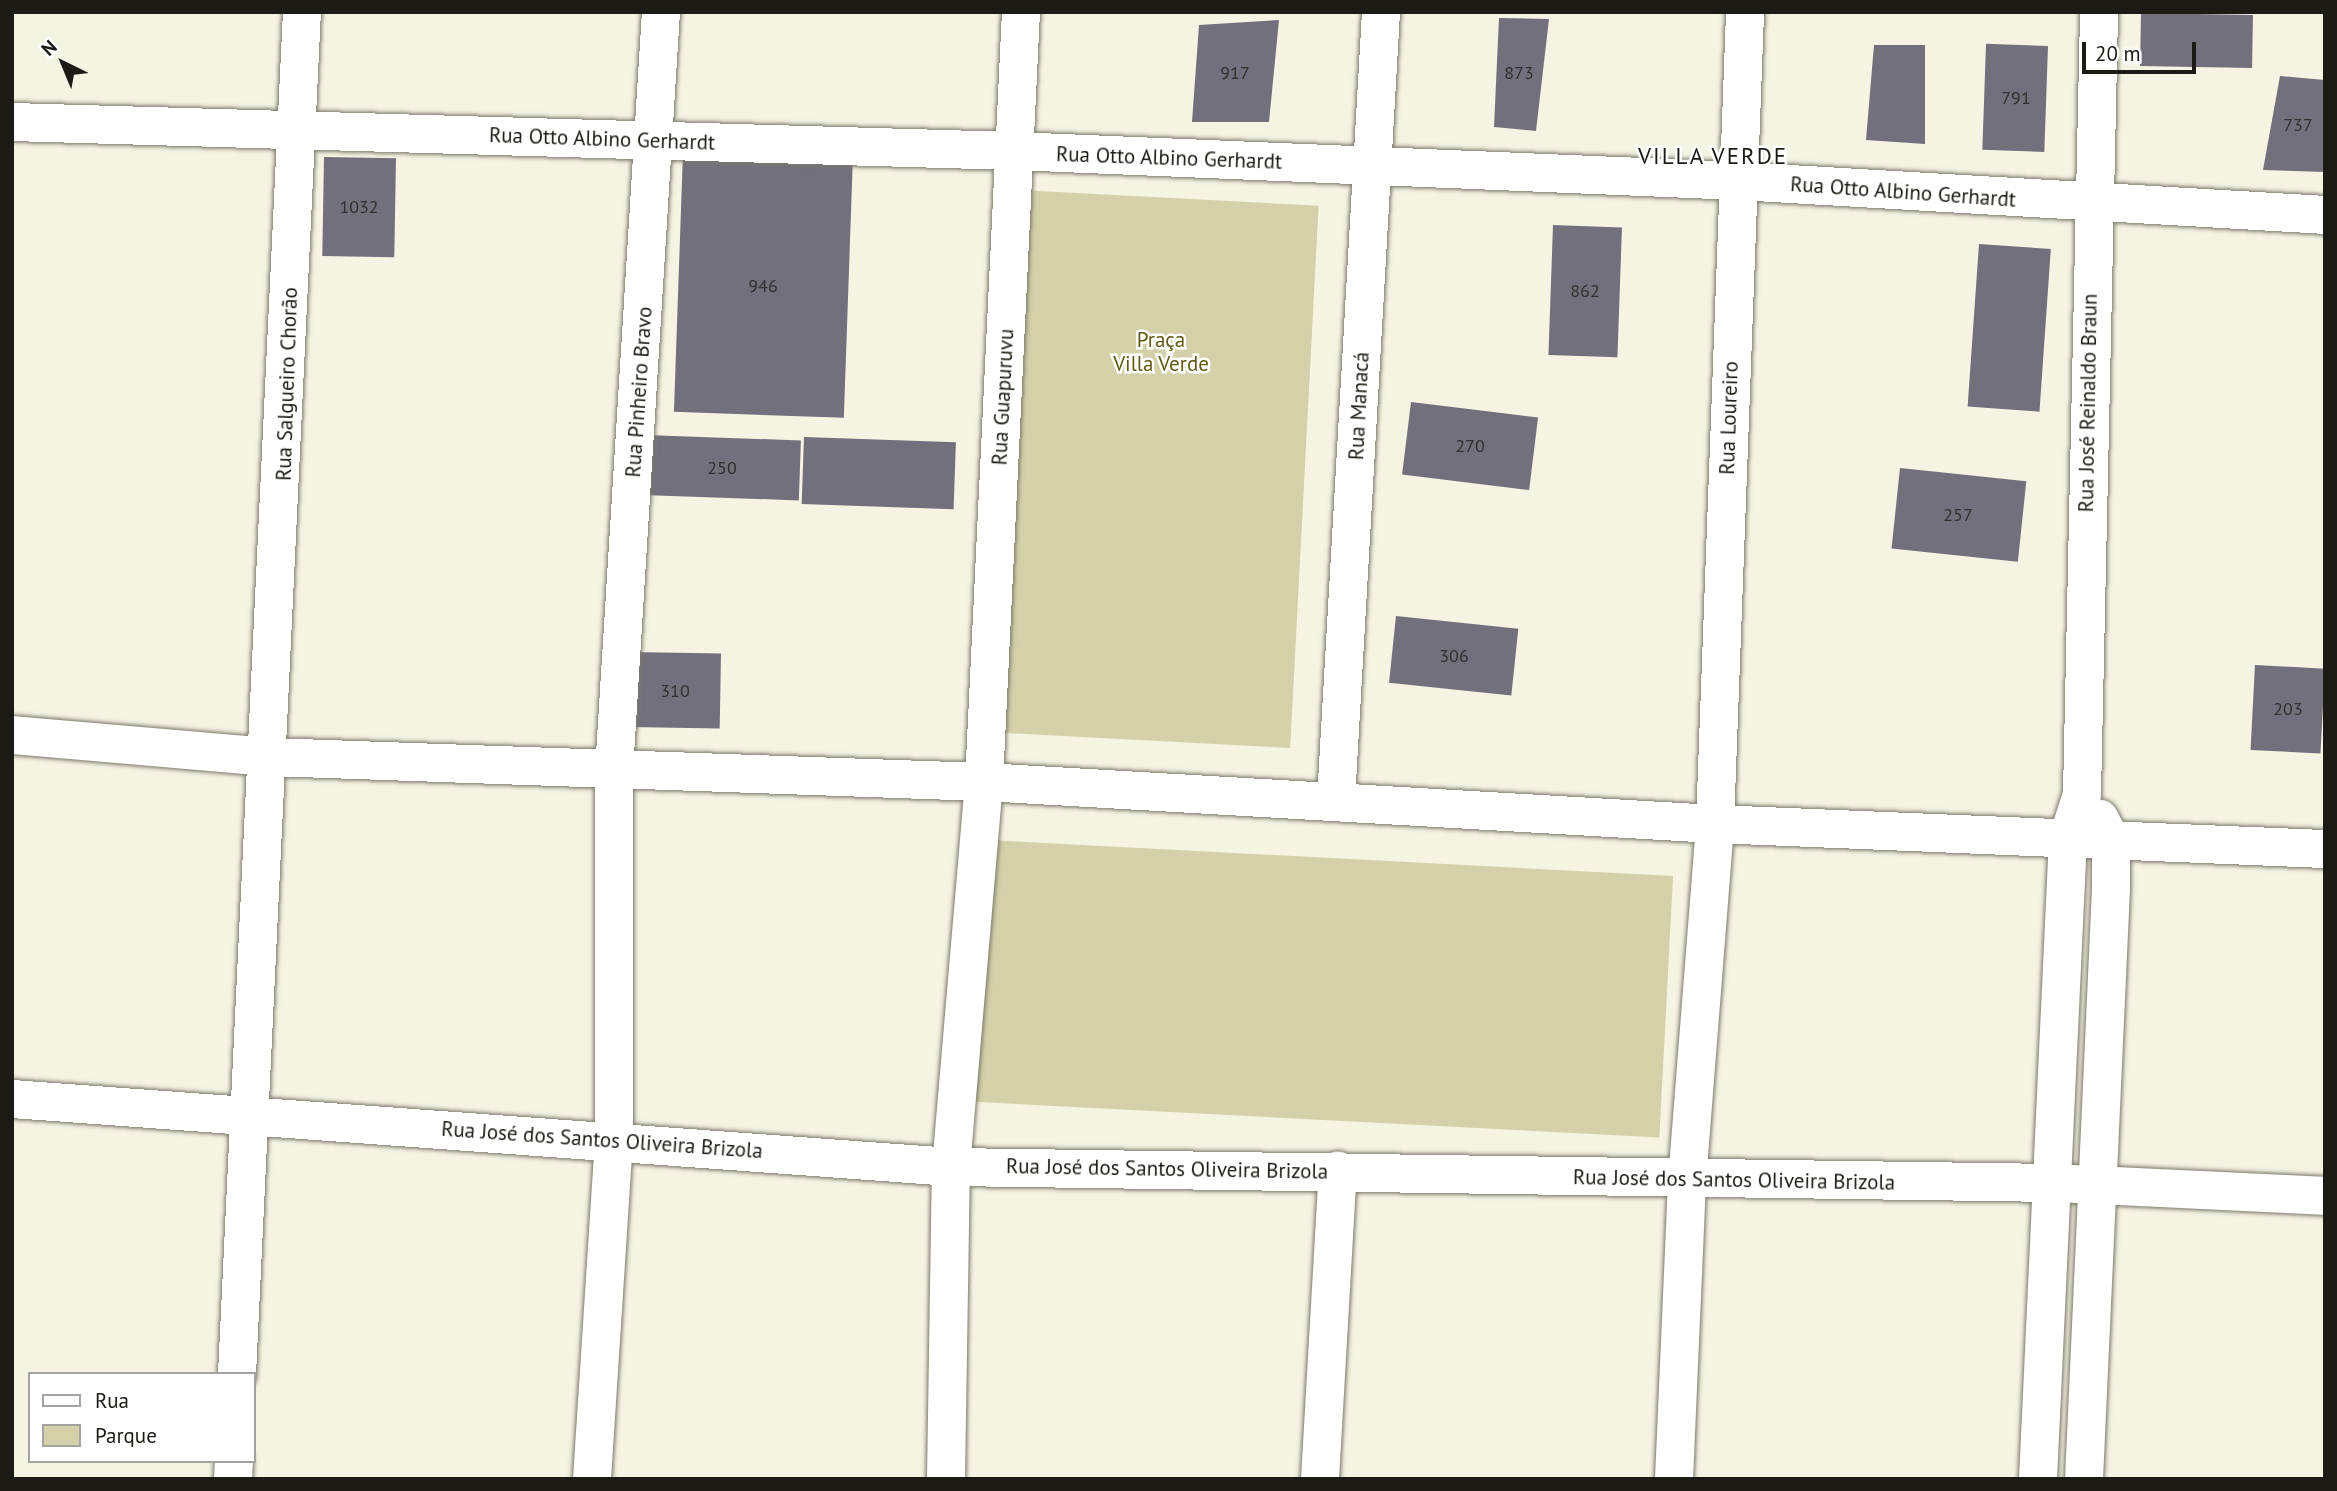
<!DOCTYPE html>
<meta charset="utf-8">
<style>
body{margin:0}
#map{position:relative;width:2337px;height:1491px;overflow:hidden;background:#f5f3e2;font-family:"PT Sans",sans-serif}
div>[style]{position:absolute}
.green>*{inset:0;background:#d4d0aa;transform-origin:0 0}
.building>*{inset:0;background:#73707e;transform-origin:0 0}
.roads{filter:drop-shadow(0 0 2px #7b796a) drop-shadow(0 0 2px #7b796a)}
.minor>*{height:38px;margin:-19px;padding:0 19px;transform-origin:19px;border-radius:19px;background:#fff}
span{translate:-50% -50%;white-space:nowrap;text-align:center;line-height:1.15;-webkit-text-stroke:5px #fff;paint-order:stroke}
.number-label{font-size:18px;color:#31302e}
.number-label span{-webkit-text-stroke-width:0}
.street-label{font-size:21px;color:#1b1a14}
.park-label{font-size:21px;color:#625914}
.neighbourhood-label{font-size:23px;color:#1b1a14;letter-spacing:2px}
.frame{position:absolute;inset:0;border:14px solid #1b1a14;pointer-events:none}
.legend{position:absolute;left:28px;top:1372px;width:228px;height:91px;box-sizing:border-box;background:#fff;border:2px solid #a4a3a1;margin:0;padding:9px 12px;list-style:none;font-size:21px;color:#1b1a14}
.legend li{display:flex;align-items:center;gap:14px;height:35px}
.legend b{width:35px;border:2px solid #a4a3a1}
.north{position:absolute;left:28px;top:28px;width:70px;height:70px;-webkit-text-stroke:5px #fff;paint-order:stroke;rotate:317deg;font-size:19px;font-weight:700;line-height:28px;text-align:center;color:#1b1a14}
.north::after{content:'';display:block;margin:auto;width:24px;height:32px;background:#1b1a14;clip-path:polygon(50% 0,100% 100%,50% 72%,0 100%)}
.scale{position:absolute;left:2082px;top:42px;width:114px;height:32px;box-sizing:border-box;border:4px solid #1b1a14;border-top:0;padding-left:9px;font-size:21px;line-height:24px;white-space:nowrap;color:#1b1a14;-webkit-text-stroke:5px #fff;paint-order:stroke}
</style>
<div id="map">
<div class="green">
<div style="left:1019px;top:190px;width:300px;height:543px;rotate:3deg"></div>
<div style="left:987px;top:840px;width:687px;height:262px;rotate:3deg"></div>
</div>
<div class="building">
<div style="left:2141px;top:13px;width:112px;height:53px;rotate:1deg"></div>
<div style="clip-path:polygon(1499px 18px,1549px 19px,1536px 131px,1494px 127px)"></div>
<div style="clip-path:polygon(1279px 20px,1269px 122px,1192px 122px,1199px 25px)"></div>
<div style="clip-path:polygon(1874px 45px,1925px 45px,1925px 144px,1866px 140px)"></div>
<div style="left:2048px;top:46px;width:106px;height:62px;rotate:92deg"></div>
<div style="clip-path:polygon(2280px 76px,2325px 80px,2325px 172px,2263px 170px)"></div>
<div style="left:683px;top:152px;width:170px;height:260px;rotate:2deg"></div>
<div style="left:324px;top:157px;width:72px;height:99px;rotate:1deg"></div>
<div style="left:1553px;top:225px;width:69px;height:130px;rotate:2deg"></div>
<div style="left:1979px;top:244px;width:72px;height:163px;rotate:4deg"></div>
<div style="left:1411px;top:402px;width:128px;height:73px;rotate:7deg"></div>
<div style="left:645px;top:435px;width:156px;height:60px;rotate:2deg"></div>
<div style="left:804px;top:437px;width:152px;height:67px;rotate:2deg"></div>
<div style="left:1900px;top:468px;width:127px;height:81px;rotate:6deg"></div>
<div style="left:1396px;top:616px;width:123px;height:67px;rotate:6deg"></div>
<div style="left:630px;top:652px;width:91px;height:75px;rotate:1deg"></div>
<div style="left:2255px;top:665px;width:70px;height:85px;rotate:3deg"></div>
</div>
<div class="roads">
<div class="minor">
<div style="left:12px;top:122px;width:1002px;rotate:1.66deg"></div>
<div style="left:1014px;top:151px;width:725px;rotate:2.37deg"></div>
<div style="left:1738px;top:181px;width:588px;rotate:3.31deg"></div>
<div style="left:12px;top:735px;width:259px;rotate:4.9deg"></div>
<div style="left:270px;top:757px;width:714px;rotate:2.01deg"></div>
<div style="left:984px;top:782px;width:732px;rotate:3.29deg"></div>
<div style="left:1715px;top:824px;width:611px;rotate:2.35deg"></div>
<div style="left:1336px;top:800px;width:789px;rotate:-86.73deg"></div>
<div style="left:12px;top:1099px;width:941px;rotate:4.14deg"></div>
<div style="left:951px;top:1167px;width:1103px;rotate:0.83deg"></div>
<div style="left:2054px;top:1183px;width:271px;rotate:2.7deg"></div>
<div style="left:237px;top:1374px;width:1364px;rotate:-87.27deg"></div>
<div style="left:233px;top:1479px;width:18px;rotate:-87deg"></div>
<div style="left:592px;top:1479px;width:341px;rotate:-86.3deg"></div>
<div style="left:614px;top:1139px;width:368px;rotate:-90deg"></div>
<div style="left:614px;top:771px;width:760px;rotate:-86.46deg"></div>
<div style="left:946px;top:1479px;width:312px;rotate:-89.1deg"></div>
<div style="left:951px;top:1167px;width:386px;rotate:-85.1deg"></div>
<div style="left:984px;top:782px;width:771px;rotate:-87.25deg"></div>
<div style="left:1320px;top:1479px;width:309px;rotate:-86.7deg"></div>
<div style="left:1674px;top:1479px;width:298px;rotate:-87.5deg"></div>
<div style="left:1687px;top:1181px;width:358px;rotate:-85.5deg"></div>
<div style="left:1715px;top:824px;width:813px;rotate:-87.88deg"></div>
<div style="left:2038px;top:1479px;width:642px;rotate:-87.32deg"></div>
<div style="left:2068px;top:838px;width:46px;rotate:-72.3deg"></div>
<div style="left:2082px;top:794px;width:782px;rotate:-88.75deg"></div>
<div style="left:2084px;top:1479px;width:591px;rotate:-87.38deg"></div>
<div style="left:2111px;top:889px;width:48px;rotate:-90deg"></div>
<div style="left:2111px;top:841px;width:25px;rotate:-117deg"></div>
</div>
</div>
<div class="number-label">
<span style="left:1235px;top:73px">917</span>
<span style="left:1519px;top:73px">873</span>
<span style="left:2016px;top:98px">791</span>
<span style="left:2298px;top:125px">737</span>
<span style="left:359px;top:207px">1032</span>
<span style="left:763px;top:286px">946</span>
<span style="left:1585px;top:291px">862</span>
<span style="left:1470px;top:446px">270</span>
<span style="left:722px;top:468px">250</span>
<span style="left:1958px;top:515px">257</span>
<span style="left:1454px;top:656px">306</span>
<span style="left:675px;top:691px">310</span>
<span style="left:2288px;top:709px">203</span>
</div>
<div class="street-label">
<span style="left:602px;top:139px;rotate:2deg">Rua Otto Albino Gerhardt</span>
<span style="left:1169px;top:158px;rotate:2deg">Rua Otto Albino Gerhardt</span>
<span style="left:1903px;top:192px;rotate:4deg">Rua Otto Albino Gerhardt</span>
<span style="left:287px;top:384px;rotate:-88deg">Rua Salgueiro Chorão</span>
<span style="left:639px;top:392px;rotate:-86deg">Rua Pinheiro Bravo</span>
<span style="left:1003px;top:397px;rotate:-87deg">Rua Guapuruvu</span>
<span style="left:2088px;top:403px;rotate:-89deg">Rua José Reinaldo Braun</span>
<span style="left:1359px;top:406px;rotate:-87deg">Rua Manacá</span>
<span style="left:1729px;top:418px;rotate:-88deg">Rua Loureiro</span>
<span style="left:602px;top:1140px;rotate:4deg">Rua José dos Santos Oliveira Brizola</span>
<span style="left:1167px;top:1169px;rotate:1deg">Rua José dos Santos Oliveira Brizola</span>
<span style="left:1734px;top:1180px;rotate:1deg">Rua José dos Santos Oliveira Brizola</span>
</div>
<div class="park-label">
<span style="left:1161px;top:352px">Praça<br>Villa Verde</span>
</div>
<div class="neighbourhood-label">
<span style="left:1713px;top:156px">VILLA VERDE</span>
</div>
<div class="frame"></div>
<ul class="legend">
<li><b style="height:9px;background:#fff"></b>Rua</li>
<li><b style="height:19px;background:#d4d0aa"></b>Parque</li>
</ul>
<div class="north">N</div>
<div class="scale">20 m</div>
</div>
